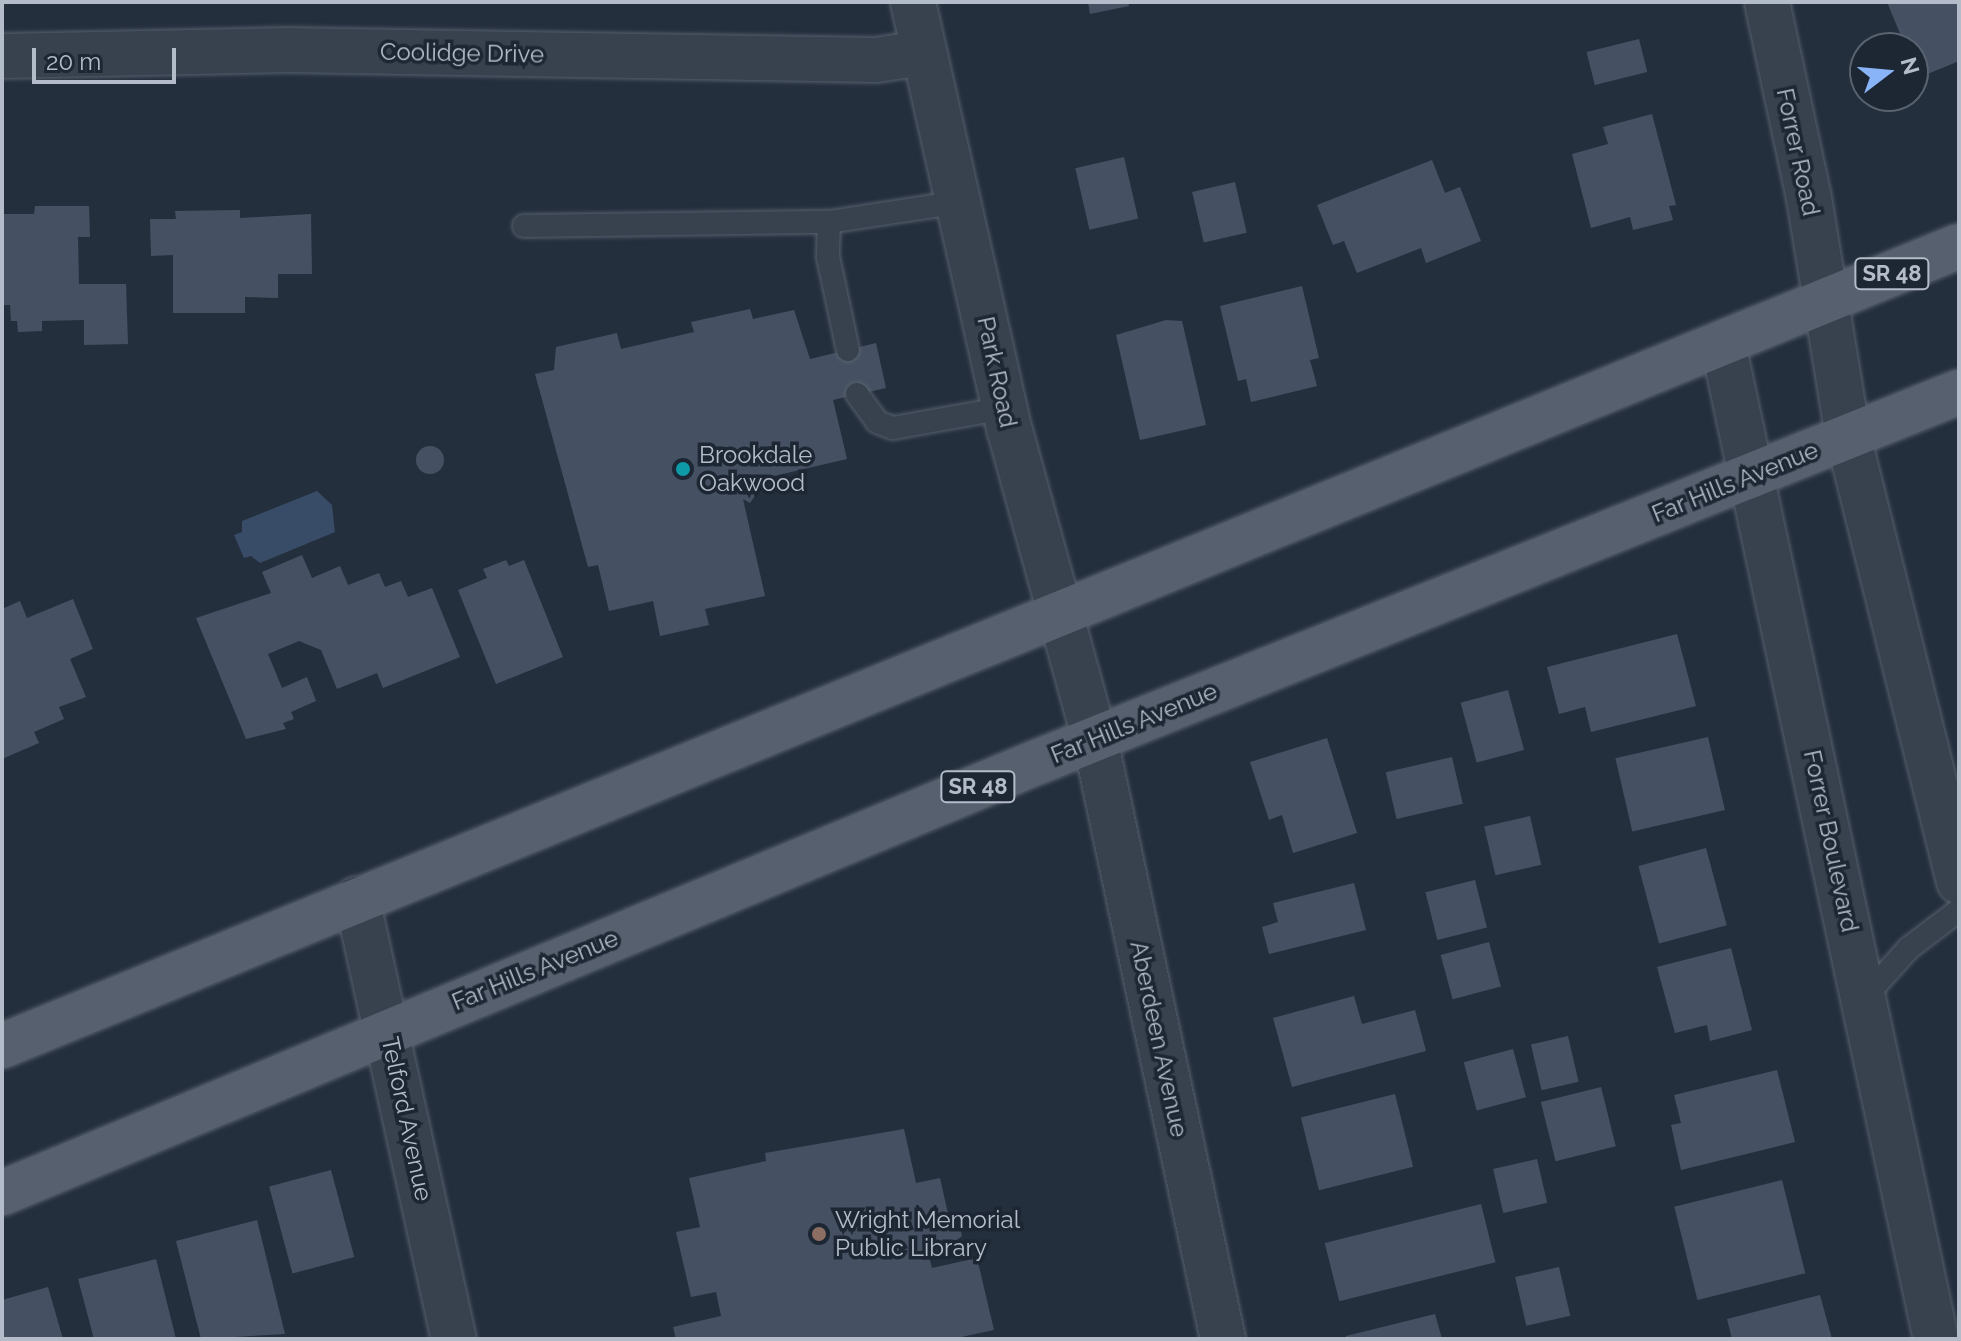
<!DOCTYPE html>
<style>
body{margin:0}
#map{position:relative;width:1961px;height:1341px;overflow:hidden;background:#242f3e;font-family:Raleway,sans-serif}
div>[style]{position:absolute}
.water>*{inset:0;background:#394c67}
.building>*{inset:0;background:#455162;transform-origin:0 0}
.round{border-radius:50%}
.roads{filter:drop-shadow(0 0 2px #565f6c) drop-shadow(0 0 2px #565f6c)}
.lane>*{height:22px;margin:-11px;padding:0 11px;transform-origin:11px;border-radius:11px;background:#38414e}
.street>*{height:44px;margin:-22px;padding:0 22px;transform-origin:22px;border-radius:22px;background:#38414e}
.primary>*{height:44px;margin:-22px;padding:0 22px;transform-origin:22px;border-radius:22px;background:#56606e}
.dots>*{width:22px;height:22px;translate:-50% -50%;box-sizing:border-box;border:4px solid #1d2633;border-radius:50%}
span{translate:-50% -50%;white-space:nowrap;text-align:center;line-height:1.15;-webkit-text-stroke:7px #1d2633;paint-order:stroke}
.shield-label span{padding:2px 6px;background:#1d2633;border:2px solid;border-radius:6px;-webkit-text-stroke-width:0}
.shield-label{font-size:22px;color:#b4bcc9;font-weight:700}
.street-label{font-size:24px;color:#b4bcc9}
.poi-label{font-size:24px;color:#b4bcc9}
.left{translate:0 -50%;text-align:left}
.frame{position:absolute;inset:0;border:4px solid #b4bcc9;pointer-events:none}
.north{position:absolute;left:1849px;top:32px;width:80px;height:80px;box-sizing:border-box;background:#1d2633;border:2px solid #59626f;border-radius:50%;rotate:74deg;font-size:22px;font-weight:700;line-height:32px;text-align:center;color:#b4bcc9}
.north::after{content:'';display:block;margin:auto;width:28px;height:36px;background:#8ab4f8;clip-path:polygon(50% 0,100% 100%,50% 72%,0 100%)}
.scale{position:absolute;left:32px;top:48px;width:144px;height:36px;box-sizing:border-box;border:4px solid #b4bcc9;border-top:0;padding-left:10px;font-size:24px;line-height:28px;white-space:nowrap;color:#b4bcc9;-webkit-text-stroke:6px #1d2633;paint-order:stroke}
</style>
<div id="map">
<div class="water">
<div style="clip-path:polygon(317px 491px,332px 505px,335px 532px,260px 563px,251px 556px,244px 558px,234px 535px,242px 532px,242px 521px)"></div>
</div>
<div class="building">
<div style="clip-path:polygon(1088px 2px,1128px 2px,1129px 6px,1090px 14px)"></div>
<div style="clip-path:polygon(1887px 2px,1959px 2px,1959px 61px,1918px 78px,1913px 48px,1906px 48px)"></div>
<div style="left:1639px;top:39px;width:34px;height:54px;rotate:76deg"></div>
<div style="clip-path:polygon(1652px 114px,1676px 205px,1669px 206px,1673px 220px,1633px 230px,1630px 217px,1591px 228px,1572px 154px,1608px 144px,1603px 127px)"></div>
<div style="left:1124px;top:157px;width:63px;height:50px;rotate:77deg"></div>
<div style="clip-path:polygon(1432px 160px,1445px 193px,1460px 187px,1481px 241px,1426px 263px,1421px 248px,1357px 273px,1344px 241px,1333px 245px,1317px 205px)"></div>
<div style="left:1235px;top:182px;width:52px;height:44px;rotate:77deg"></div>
<div style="clip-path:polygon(35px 206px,89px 206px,90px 237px,78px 237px,79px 284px,126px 284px,128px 344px,84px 345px,84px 320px,42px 321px,42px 331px,18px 332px,17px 321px,11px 321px,10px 305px,2px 305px,2px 214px,34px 214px)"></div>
<div style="clip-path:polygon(240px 210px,240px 218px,311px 214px,312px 274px,278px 274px,278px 298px,245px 297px,245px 313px,173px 313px,173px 255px,151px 256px,150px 219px,176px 219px,175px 211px)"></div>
<div style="clip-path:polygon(1302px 286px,1319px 358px,1310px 360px,1317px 386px,1251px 402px,1246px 379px,1238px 381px,1220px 306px)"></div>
<div style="clip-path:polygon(750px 309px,753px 319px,794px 310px,810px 359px,876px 343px,886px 388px,833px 400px,847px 459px,757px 480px,763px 484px,750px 503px,743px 499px,765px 596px,705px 609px,709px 625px,660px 636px,653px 601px,609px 611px,598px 565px,588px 567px,535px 374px,554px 370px,556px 347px,617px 333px,621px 349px,694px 332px,691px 322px)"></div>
<div style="clip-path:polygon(1166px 320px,1182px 321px,1206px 425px,1140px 440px,1116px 335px)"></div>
<div class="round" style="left:416px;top:446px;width:28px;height:28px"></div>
<div style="clip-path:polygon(302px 555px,312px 578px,340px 566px,348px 585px,379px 573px,385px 587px,401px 581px,408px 597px,432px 588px,460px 657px,383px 688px,377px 673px,337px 689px,321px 650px,299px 641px,268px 654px,282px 688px,307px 677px,316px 701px,291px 712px,294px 719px,283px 723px,286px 729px,246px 739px,196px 618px,271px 593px,262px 572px)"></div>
<div style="clip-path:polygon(506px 560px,509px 566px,524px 560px,563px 657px,496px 684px,458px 590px,487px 578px,483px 569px)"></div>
<div style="clip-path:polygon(73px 599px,93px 649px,70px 659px,86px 697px,59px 707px,64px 719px,34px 732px,39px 743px,2px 759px,2px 609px,20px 601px,27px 618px)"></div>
<div style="clip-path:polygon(1677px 634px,1696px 706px,1591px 732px,1585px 707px,1559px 714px,1547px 667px)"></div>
<div style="left:1508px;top:690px;width:62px;height:49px;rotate:75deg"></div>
<div style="left:1708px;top:737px;width:75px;height:95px;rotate:77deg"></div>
<div style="clip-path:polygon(1327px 738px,1357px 833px,1293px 853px,1282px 815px,1269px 820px,1250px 762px)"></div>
<div style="left:1452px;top:757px;width:48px;height:68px;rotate:77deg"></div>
<div style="left:1530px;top:816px;width:50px;height:47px;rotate:77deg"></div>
<div style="left:1706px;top:848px;width:80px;height:70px;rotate:75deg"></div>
<div style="left:1475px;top:880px;width:49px;height:51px;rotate:76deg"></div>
<div style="clip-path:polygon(1354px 883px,1366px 930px,1269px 954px,1262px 927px,1278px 922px,1273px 903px)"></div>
<div style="left:1489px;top:942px;width:46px;height:50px;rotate:75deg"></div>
<div style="clip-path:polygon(1731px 948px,1752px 1030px,1710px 1041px,1707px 1025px,1675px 1033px,1657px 967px)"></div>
<div style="clip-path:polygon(1354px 996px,1362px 1024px,1415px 1010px,1426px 1051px,1292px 1087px,1273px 1018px)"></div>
<div style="left:1568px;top:1036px;width:47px;height:38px;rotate:77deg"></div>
<div style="left:1513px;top:1049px;width:50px;height:51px;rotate:75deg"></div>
<div style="clip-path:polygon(1777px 1070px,1795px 1142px,1681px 1170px,1671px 1125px,1681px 1123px,1674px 1095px)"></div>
<div style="left:1601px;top:1087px;width:61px;height:62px;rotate:76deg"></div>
<div style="left:1395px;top:1094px;width:75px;height:97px;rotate:76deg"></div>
<div style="clip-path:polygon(904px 1129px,916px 1183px,940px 1178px,949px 1218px,957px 1217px,960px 1226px,962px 1236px,954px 1242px,927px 1248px,932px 1268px,977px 1258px,994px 1330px,952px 1339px,676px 1339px,673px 1327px,721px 1316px,716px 1292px,691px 1297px,676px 1232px,700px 1227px,689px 1178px,766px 1161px,765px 1153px)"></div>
<div style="left:1537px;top:1159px;width:45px;height:45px;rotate:77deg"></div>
<div style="left:331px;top:1170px;width:90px;height:64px;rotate:75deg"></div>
<div style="left:1782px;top:1180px;width:96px;height:111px;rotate:76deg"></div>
<div style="left:1481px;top:1204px;width:60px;height:161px;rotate:76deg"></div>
<div style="clip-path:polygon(257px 1220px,285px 1334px,201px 1339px,176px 1241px)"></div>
<div style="clip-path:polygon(156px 1259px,176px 1339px,94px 1339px,78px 1279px)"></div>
<div style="left:1559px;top:1267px;width:50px;height:45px;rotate:77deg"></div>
<div style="clip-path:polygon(48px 1287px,63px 1339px,3px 1339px,2px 1300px)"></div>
<div style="clip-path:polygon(1820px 1295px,1832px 1339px,1732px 1339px,1727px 1319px)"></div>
<div style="clip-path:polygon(1435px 1314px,1442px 1339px,1346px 1339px,1346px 1336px)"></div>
</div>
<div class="roads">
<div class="lane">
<div style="left:829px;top:222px;width:35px;rotate:92deg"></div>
<div style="left:828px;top:257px;width:95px;rotate:77.9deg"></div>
<div style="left:524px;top:226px;width:305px;rotate:-0.8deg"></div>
<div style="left:829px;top:222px;width:132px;rotate:-8.7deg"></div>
<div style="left:857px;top:394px;width:34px;rotate:54deg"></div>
<div style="left:877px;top:422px;width:17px;rotate:21deg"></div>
<div style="left:893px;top:428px;width:114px;rotate:-10.1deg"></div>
<div style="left:1864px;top:998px;width:67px;rotate:-48deg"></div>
<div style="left:1909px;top:948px;width:63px;rotate:-37.2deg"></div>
</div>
<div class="street">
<div style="left:913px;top:2px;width:440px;rotate:77.3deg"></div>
<div style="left:1010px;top:431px;width:320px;rotate:74.6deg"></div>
<div style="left:1095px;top:739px;width:614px;rotate:77.96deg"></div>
<div style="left:1767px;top:2px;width:200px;rotate:77.9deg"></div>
<div style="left:1809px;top:198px;width:241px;rotate:80.7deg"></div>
<div style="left:1848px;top:436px;width:459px;rotate:76deg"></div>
<div style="left:2px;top:56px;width:287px;rotate:-1.2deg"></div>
<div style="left:289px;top:50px;width:587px;rotate:0.98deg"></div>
<div style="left:876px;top:60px;width:47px;rotate:-8.7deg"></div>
<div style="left:1723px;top:344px;width:1018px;rotate:77.92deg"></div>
<div style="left:357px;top:899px;width:451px;rotate:77.6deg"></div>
</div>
<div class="primary">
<div style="left:2px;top:1046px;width:2114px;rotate:-22.23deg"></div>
<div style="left:2px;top:1193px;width:1124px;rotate:-22.6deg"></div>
<div style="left:1040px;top:761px;width:990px;rotate:-21.88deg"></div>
</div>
</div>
<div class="dots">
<div style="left:683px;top:469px;background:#0f9aa8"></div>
<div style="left:819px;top:1234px;background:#8d6e63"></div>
</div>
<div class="shield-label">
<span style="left:1892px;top:274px">SR 48</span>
<span style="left:978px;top:787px">SR 48</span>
</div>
<div class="street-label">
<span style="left:462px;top:53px;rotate:1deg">Coolidge Drive</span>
<span style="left:1798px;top:152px;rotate:78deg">Forrer Road</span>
<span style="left:997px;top:372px;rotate:78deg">Park Road</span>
<span style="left:1735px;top:482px;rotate:-22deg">Far Hills Avenue</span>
<span style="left:1134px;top:723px;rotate:-22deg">Far Hills Avenue</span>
<span style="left:1831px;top:841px;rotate:78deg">Forrer Boulevard</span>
<span style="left:535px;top:970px;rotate:-22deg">Far Hills Avenue</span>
<span style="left:1159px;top:1039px;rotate:78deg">Aberdeen Avenue</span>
<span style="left:407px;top:1119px;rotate:78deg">Telford Avenue</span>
</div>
<div class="poi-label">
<span class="left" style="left:699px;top:469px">Brookdale<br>Oakwood</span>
<span class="left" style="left:835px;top:1234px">Wright Memorial<br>Public Library</span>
</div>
<div class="frame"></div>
<div class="north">N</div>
<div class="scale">20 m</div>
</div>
